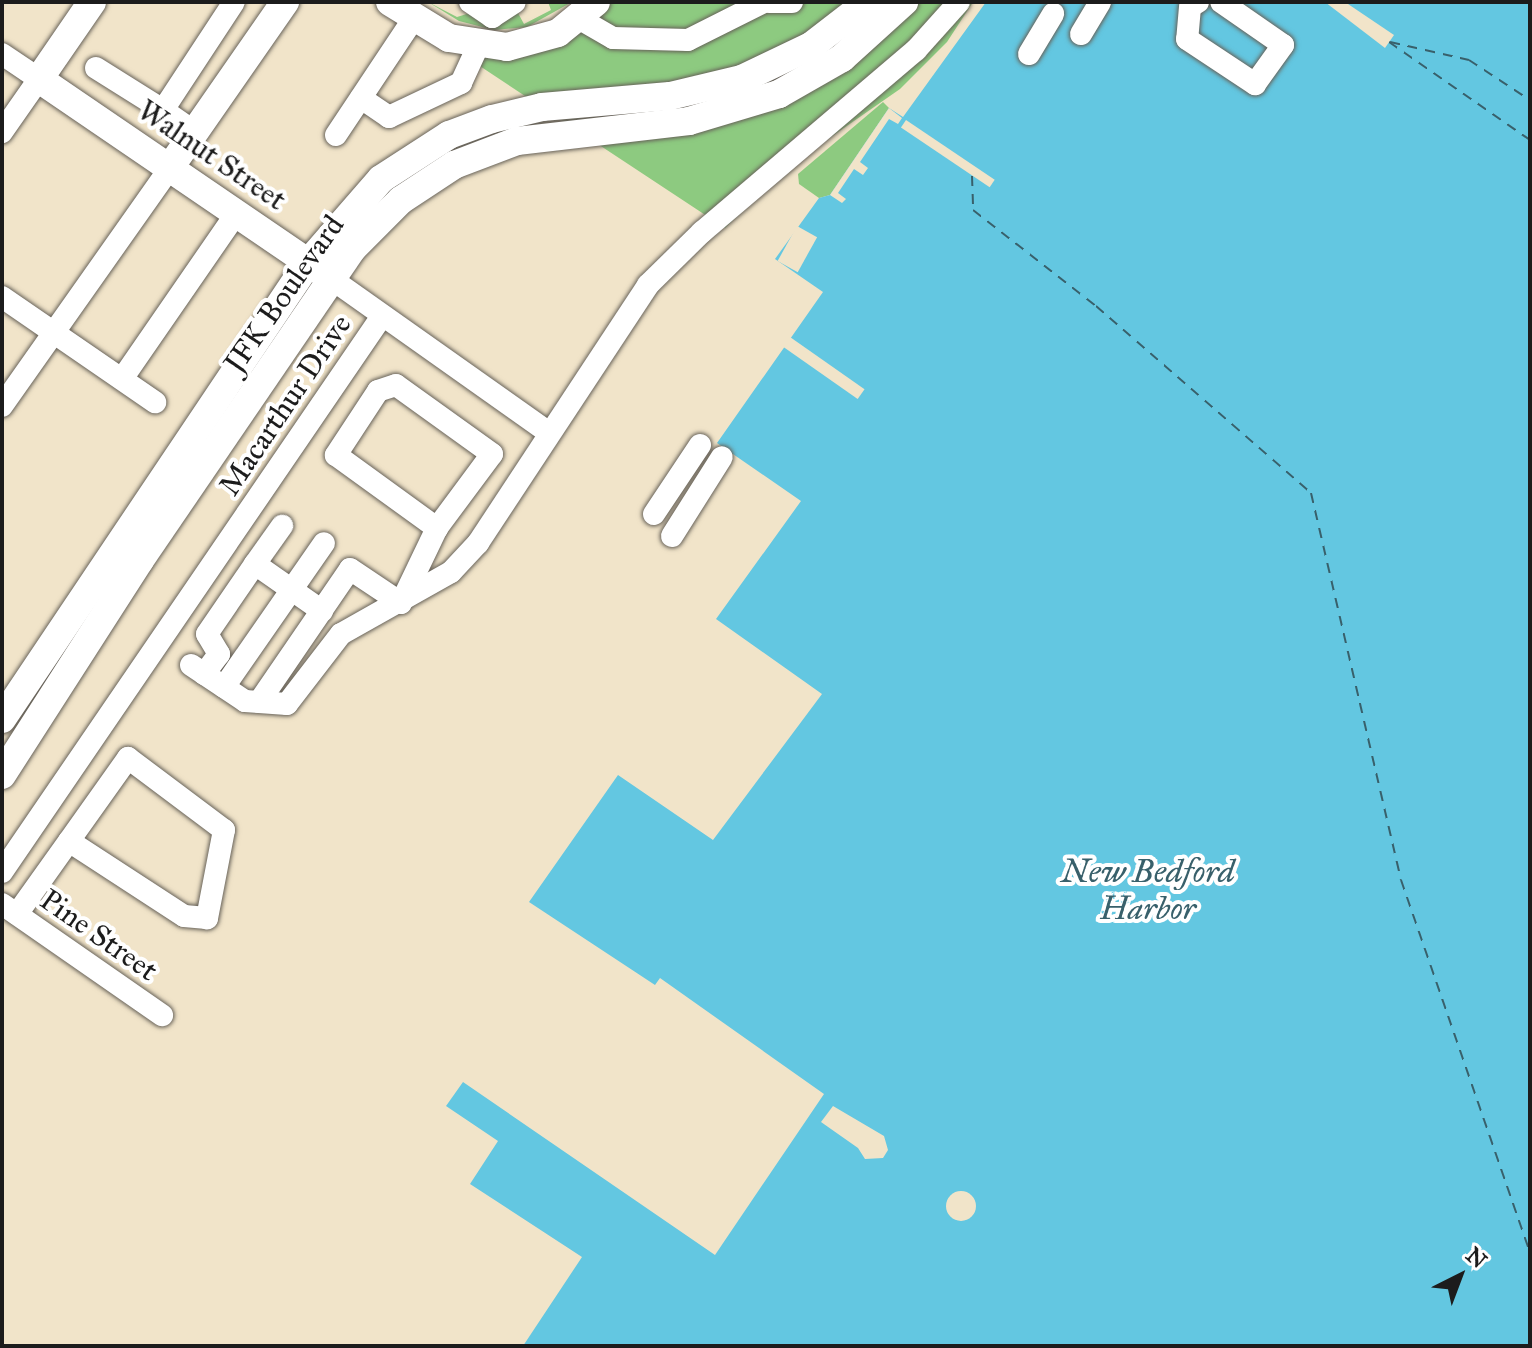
<!DOCTYPE html>
<style>
body{margin:0}
#map{position:relative;width:1532px;height:1348px;overflow:hidden;background:#f1e4c9;font-family:"IM FELL Great Primer",serif}
div>[style]{position:absolute}
.green>*{inset:0;background:#8dca80}
.water>*{inset:0;background:#63c7e1}
.pier>*{inset:0;background:#f1e4c9;transform-origin:0 0}
.round{border-radius:50%}
.ferry>*{height:2px;margin-top:-1px;transform-origin:0;background:repeating-linear-gradient(90deg,#38606b 0 10px,transparent 0 18px)}
.roads{filter:drop-shadow(0 0 2px #676259) drop-shadow(0 0 2px #676259)}
.minor>*{height:22px;margin:-11px;padding:0 11px;transform-origin:11px;border-radius:11px;background:#fff}
.major>*{height:28px;margin:-14px;padding:0 14px;transform-origin:14px;border-radius:14px;background:#fff}
span{translate:-50% -50%;white-space:nowrap;text-align:center;line-height:1.15;-webkit-text-stroke:8px #fff;paint-order:stroke}
.street-label{font-size:30px;color:#1c1c1c}
.water-label{font-size:32px;color:#38606b;font-style:italic}
.frame{position:absolute;inset:0;border:4px solid #1c1c1c;pointer-events:none}
.north{position:absolute;left:1420px;top:1236px;width:80px;height:80px;-webkit-text-stroke:6px #fff;paint-order:stroke;rotate:42deg;font-size:22px;font-weight:700;line-height:32px;text-align:center;color:#1c1c1c}
.north::after{content:'';display:block;margin:auto;width:28px;height:36px;background:#1c1c1c;clip-path:polygon(50% 0,100% 100%,50% 72%,0 100%)}
</style>
<div id="map">
<div class="green">
<div style="clip-path:polygon(428px 2px,457px 17px,473px 12px,518px 13px,524px 24px,551px 10px,548px 2px,572px 2px,527px 27px,494px 30px,459px 21px)"></div>
<div style="clip-path:polygon(606px 2px,973px 2px,947px 42px,900px 89px,795px 162px,725px 228px,445px 43px,515px 57px)"></div>
<div style="clip-path:polygon(883px 102px,889px 108px,830px 195px,819px 198px,799px 184px,798px 174px)"></div>
</div>
<div class="water">
<div style="clip-path:polygon(986px 2px,1530px 2px,1530px 1346px,523px 1346px,582px 1257px,470px 1184px,498px 1141px,446px 1106px,463px 1082px,715px 1255px,824px 1094px,660px 978px,655px 985px,529px 902px,618px 775px,713px 840px,822px 694px,716px 619px,801px 501px,717px 443px,823px 292px,775px 259px,819px 198px,830px 195px,889px 108px,903px 117px)"></div>
</div>
<div class="pier">
<div style="clip-path:polygon(1325px 2px,1345px 2px,1394px 35px,1385px 48px)"></div>
<div style="clip-path:polygon(889px 108px,902px 118px,898px 124px,889px 119px,860px 162px,868px 168px,863px 175px,854px 169px,838px 193px,846px 199px,842px 203px,830px 195px)"></div>
<div style="left:906px;top:120px;width:107px;height:9px;rotate:34deg"></div>
<div style="left:797px;top:226px;width:23px;height:40px;rotate:29deg"></div>
<div style="left:790px;top:337px;width:91px;height:12px;rotate:35deg"></div>
<div style="clip-path:polygon(833px 1106px,884px 1136px,888px 1150px,883px 1158px,865px 1159px,858px 1148px,821px 1122px)"></div>
<div class="round" style="left:946px;top:1191px;width:30px;height:30px"></div>
</div>
<div class="ferry">
<div style="left:1389px;top:42px;width:172px;rotate:34.8deg"></div>
<div style="left:1390px;top:42px;width:81px;rotate:12.8deg"></div>
<div style="left:1469px;top:60px;width:73px;rotate:33.3deg"></div>
<div style="left:972px;top:176px;width:34px;rotate:88deg"></div>
<div style="left:973px;top:210px;width:156px;rotate:38deg"></div>
<div style="left:1096px;top:306px;width:285px;rotate:41deg"></div>
<div style="left:1311px;top:493px;width:397px;rotate:76.9deg"></div>
<div style="left:1401px;top:880px;width:395px;rotate:70.9deg"></div>
</div>
<div class="roads">
<div class="minor">
<div style="left:470px;top:2px;width:27px;rotate:34deg"></div>
<div style="left:492px;top:17px;width:27px;rotate:-33deg"></div>
<div style="left:769px;top:2px;width:23px"></div>
<div style="left:1198px;top:2px;width:9px;rotate:148deg"></div>
<div style="left:1190px;top:7px;width:32px;rotate:95deg"></div>
<div style="left:1187px;top:39px;width:82px;rotate:33.5deg"></div>
<div style="left:1255px;top:84px;width:48px;rotate:-54.3deg"></div>
<div style="left:1283px;top:45px;width:75px;rotate:-145.3deg"></div>
<div style="left:580px;top:19px;width:38px;rotate:30deg"></div>
<div style="left:613px;top:38px;width:75px;rotate:1.5deg"></div>
<div style="left:688px;top:40px;width:85px;rotate:-26.6deg"></div>
<div style="left:1081px;top:34px;width:37px;rotate:-59deg"></div>
<div style="left:2px;top:54px;width:45px;rotate:34deg"></div>
<div style="left:39px;top:79px;width:65px;rotate:124.9deg"></div>
<div style="left:1029px;top:54px;width:47px;rotate:-59deg"></div>
<div style="left:96px;top:68px;width:79px;rotate:32.1deg"></div>
<div style="left:163px;top:110px;width:129px;rotate:-56.7deg"></div>
<div style="left:361px;top:98px;width:34px;rotate:34deg"></div>
<div style="left:389px;top:117px;width:80px;rotate:-25.3deg"></div>
<div style="left:461px;top:83px;width:41px;rotate:-65.3deg"></div>
<div style="left:163px;top:110px;width:39px;rotate:35deg"></div>
<div style="left:336px;top:135px;width:141px;rotate:-56.3deg"></div>
<div style="left:333px;top:280px;width:263px;rotate:35.3deg"></div>
<div style="left:2px;top:297px;width:186px;rotate:34.5deg"></div>
<div style="left:122px;top:379px;width:203px;rotate:-55.4deg"></div>
<div style="left:2px;top:406px;width:294px;rotate:-54.8deg"></div>
<div style="left:654px;top:514px;width:83px;rotate:-56.3deg"></div>
<div style="left:672px;top:536px;width:93px;rotate:-57.7deg"></div>
<div style="left:255px;top:564px;width:47px;rotate:-54.6deg"></div>
<div style="left:401px;top:603px;width:83px;rotate:-64.4deg"></div>
<div style="left:437px;top:528px;width:92px;rotate:-53.4deg"></div>
<div style="left:492px;top:454px;width:118px;rotate:-144.3deg"></div>
<div style="left:396px;top:385px;width:19px;rotate:162deg"></div>
<div style="left:378px;top:391px;width:77px;rotate:123.3deg"></div>
<div style="left:336px;top:455px;width:125px;rotate:35.9deg"></div>
<div style="left:191px;top:665px;width:65px;rotate:33.7deg"></div>
<div style="left:245px;top:701px;width:42px;rotate:4.1deg"></div>
<div style="left:287px;top:704px;width:88px;rotate:-52.4deg"></div>
<div style="left:341px;top:634px;width:126px;rotate:-29.4deg"></div>
<div style="left:451px;top:572px;width:40px;rotate:-47deg"></div>
<div style="left:478px;top:543px;width:309px;rotate:-56.6deg"></div>
<div style="left:648px;top:285px;width:76px;rotate:-44.5deg"></div>
<div style="left:702px;top:232px;width:281px;rotate:-40.4deg"></div>
<div style="left:916px;top:50px;width:64px;rotate:-48.1deg"></div>
<div style="left:204px;top:674px;width:25px;rotate:-53deg"></div>
<div style="left:219px;top:654px;width:23px;rotate:-121deg"></div>
<div style="left:207px;top:634px;width:85px;rotate:-55.6deg"></div>
<div style="left:255px;top:564px;width:82px;rotate:35deg"></div>
<div style="left:224px;top:687px;width:175px;rotate:-55.2deg"></div>
<div style="left:259px;top:702px;width:161px;rotate:-55.6deg"></div>
<div style="left:350px;top:569px;width:61px;rotate:33.7deg"></div>
<div style="left:2px;top:872px;width:673px;rotate:-55.65deg"></div>
<div style="left:2px;top:904px;width:195px;rotate:34.8deg"></div>
<div style="left:17px;top:914px;width:90px;rotate:-54.5deg"></div>
<div style="left:69px;top:841px;width:102px;rotate:-54.6deg"></div>
<div style="left:128px;top:758px;width:120px;rotate:36.9deg"></div>
<div style="left:224px;top:830px;width:90px;rotate:100.9deg"></div>
<div style="left:207px;top:918px;width:23px;rotate:-175deg"></div>
<div style="left:184px;top:916px;width:137px;rotate:-146.9deg"></div>
</div>
<div class="major">
<div style="left:92px;top:2px;width:93px;rotate:124.5deg"></div>
<div style="left:39px;top:79px;width:343px;rotate:34.3deg"></div>
<div style="left:390px;top:2px;width:69px;rotate:31.4deg"></div>
<div style="left:449px;top:38px;width:59px;rotate:8.8deg"></div>
<div style="left:507px;top:47px;width:53px;rotate:-15.4deg"></div>
<div style="left:558px;top:33px;width:49px;rotate:-39.2deg"></div>
<div style="left:171px;top:166px;width:200px;rotate:-55.2deg"></div>
<div style="left:2px;top:719px;width:549px;rotate:-56.14deg"></div>
<div style="left:308px;top:263px;width:111px;rotate:-49deg"></div>
<div style="left:381px;top:179px;width:81px;rotate:-32.9deg"></div>
<div style="left:449px;top:135px;width:46px;rotate:-20.4deg"></div>
<div style="left:492px;top:119px;width:51px;rotate:-13.5deg"></div>
<div style="left:542px;top:107px;width:128px;rotate:-4.9deg"></div>
<div style="left:670px;top:96px;width:74px;rotate:-13.3deg"></div>
<div style="left:742px;top:79px;width:76px;rotate:-25.6deg"></div>
<div style="left:811px;top:46px;width:72px;rotate:-37.7deg"></div>
<div style="left:2px;top:775px;width:255px;rotate:-57.3deg"></div>
<div style="left:140px;top:560px;width:376px;rotate:-55.7deg"></div>
<div style="left:352px;top:249px;width:69px;rotate:-45deg"></div>
<div style="left:401px;top:200px;width:64px;rotate:-33.4deg"></div>
<div style="left:454px;top:165px;width:67px;rotate:-20.9deg"></div>
<div style="left:517px;top:141px;width:173px;rotate:-6.6deg"></div>
<div style="left:689px;top:121px;width:94px;rotate:-16.7deg"></div>
<div style="left:779px;top:94px;width:73px;rotate:-29.7deg"></div>
<div style="left:842px;top:58px;width:84px;rotate:-42.1deg"></div>
</div>
</div>
<div class="street-label">
<span style="left:212px;top:155px;rotate:34deg">Walnut Street</span>
<span style="left:284px;top:294px;rotate:-55deg">JFK Boulevard</span>
<span style="left:285px;top:405px;rotate:-56deg">Macarthur Drive</span>
<span style="left:99px;top:935px;rotate:35deg">Pine Street</span>
</div>
<div class="water-label">
<span style="left:1148px;top:891px">New Bedford<br>Harbor</span>
</div>
<div class="frame"></div>
<div class="north">N</div>
</div>
